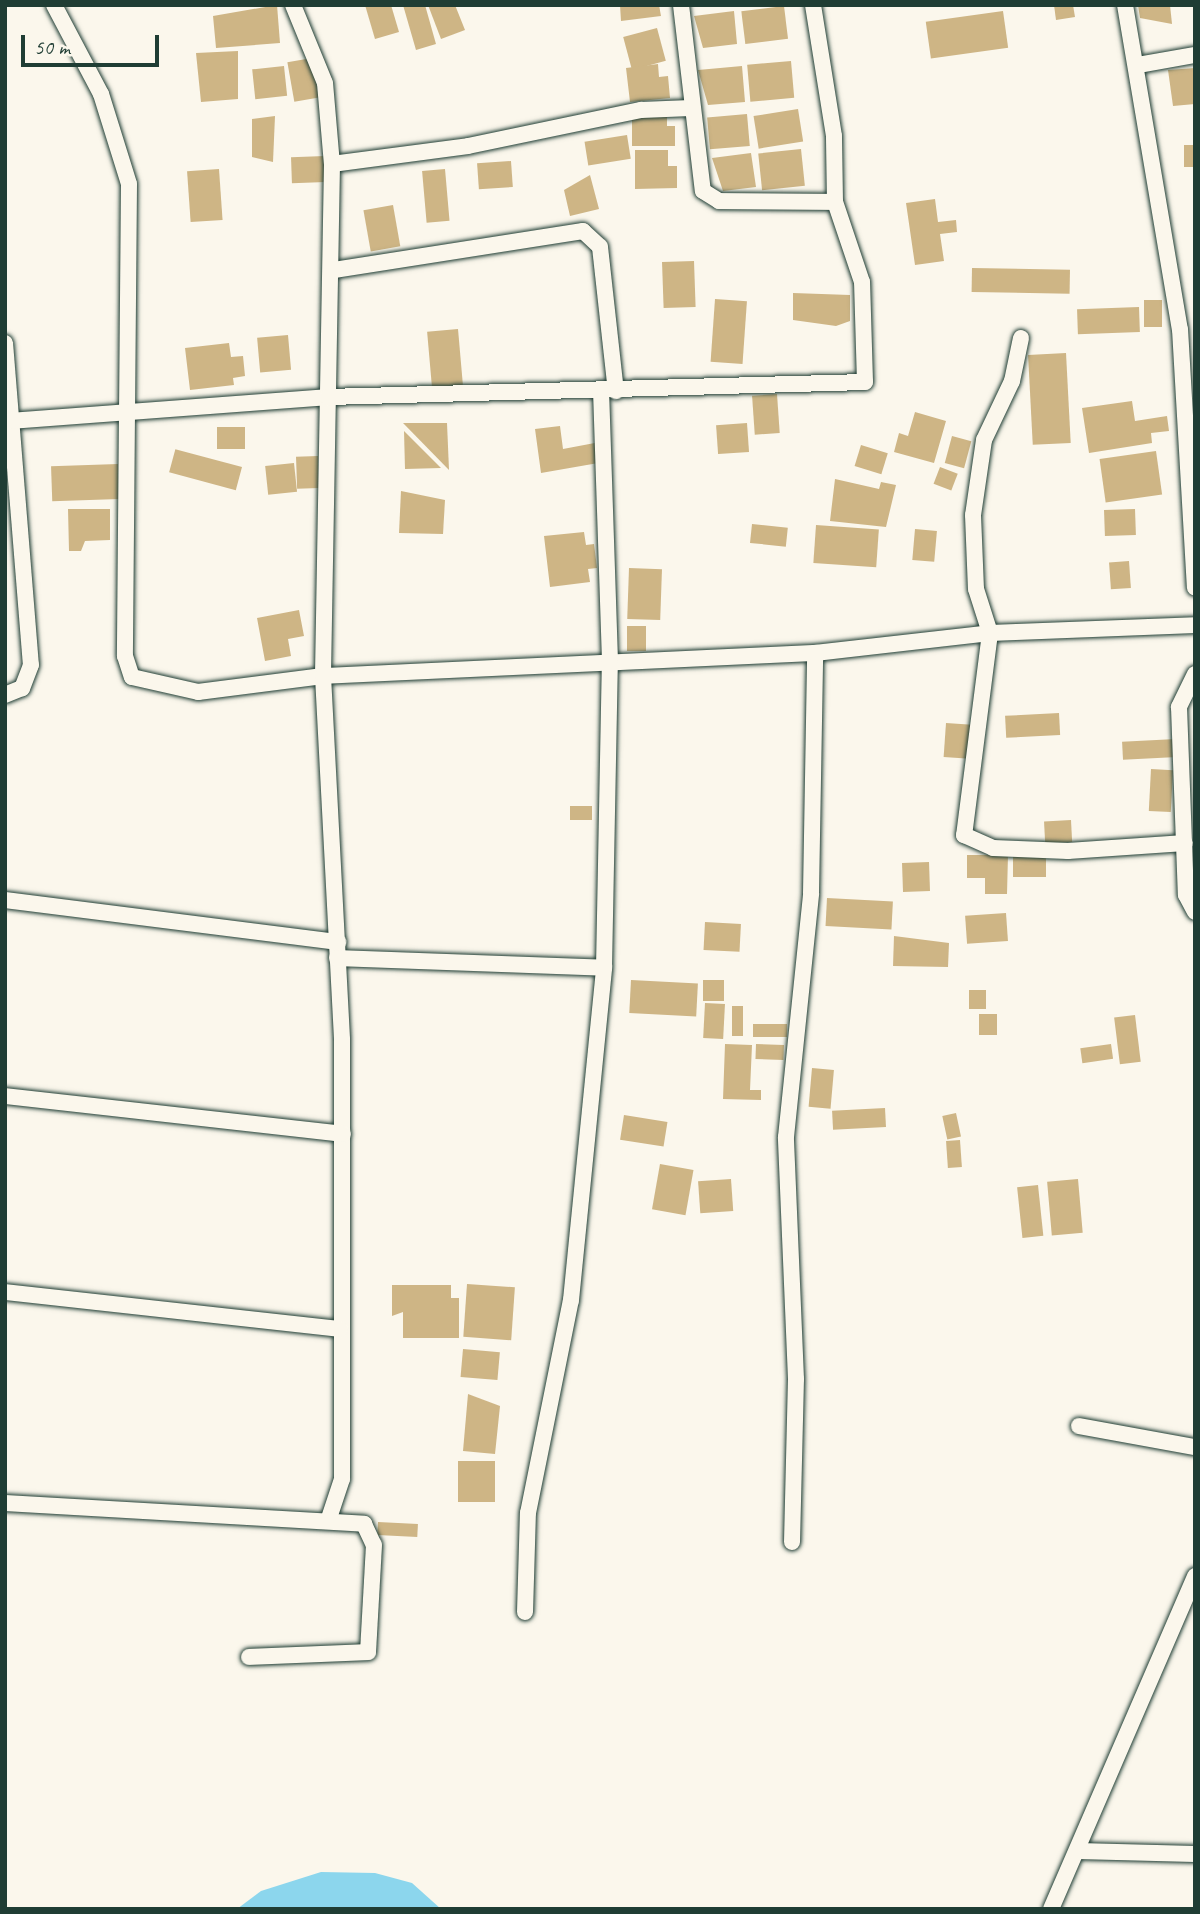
<!DOCTYPE html>
<style>
body{margin:0}
#map{position:relative;width:1200px;height:1914px;overflow:hidden;background:#fbf7ec;font-family:Caveat,sans-serif}
div>[style]{position:absolute}
.water>*{inset:0;background:#8cd6ed}
.building>*{inset:0;background:#ceb585;transform-origin:0 0}
.roads{filter:drop-shadow(0 0 2px #1f3d34) drop-shadow(0 0 2px #1f3d34)}
.street>*{height:16px;margin:-8px;padding:0 8px;transform-origin:8px;border-radius:8px;background:#fbf7ec}
span{translate:-50% -50%;white-space:nowrap;text-align:center;line-height:1.15;-webkit-text-stroke:5px #fbf7ec;paint-order:stroke}
.frame{position:absolute;inset:0;border:7px solid #1f3d34;pointer-events:none}
.scale{position:absolute;left:21px;top:35px;width:138px;height:32px;box-sizing:border-box;border:4px solid #1f3d34;border-top:0;padding-left:9px;font-size:21px;line-height:24px;white-space:nowrap;color:#1f3d34;-webkit-text-stroke:5px #fbf7ec;paint-order:stroke}
</style>
<div id="map">
<div class="water">
<div style="clip-path:polygon(321px 1872px,375px 1873px,412px 1883px,441px 1909px,237px 1909px,261px 1891px)"></div>
</div>
<div class="building">
<div style="clip-path:polygon(277px 5px,280px 43px,216px 48px,213px 16px)"></div>
<div style="clip-path:polygon(365px 5px,391px 5px,399px 32px,375px 39px)"></div>
<div style="clip-path:polygon(403px 5px,425px 5px,436px 44px,416px 50px)"></div>
<div style="clip-path:polygon(428px 5px,455px 5px,465px 30px,441px 39px)"></div>
<div style="clip-path:polygon(620px 5px,659px 5px,661px 16px,621px 21px)"></div>
<div style="clip-path:polygon(1054px 5px,1073px 5px,1075px 17px,1056px 20px)"></div>
<div style="clip-path:polygon(1138px 5px,1170px 5px,1172px 24px,1140px 18px)"></div>
<div style="left:784px;top:6px;width:33px;height:43px;rotate:83deg"></div>
<div style="clip-path:polygon(734px 11px,737px 44px,703px 48px,694px 16px)"></div>
<div style="left:1003px;top:11px;width:37px;height:78px;rotate:82deg"></div>
<div style="left:657px;top:28px;width:34px;height:35px;rotate:75deg"></div>
<div style="clip-path:polygon(238px 51px,238px 99px,201px 102px,196px 53px)"></div>
<div style="left:312px;top:58px;width:40px;height:25px;rotate:80deg"></div>
<div style="left:791px;top:61px;width:37px;height:44px;rotate:85deg"></div>
<div style="clip-path:polygon(658px 64px,659px 77px,668px 76px,670px 98px,630px 102px,626px 68px)"></div>
<div style="left:284px;top:66px;width:30px;height:32px;rotate:84deg"></div>
<div style="clip-path:polygon(742px 66px,745px 102px,708px 105px,698px 70px)"></div>
<div style="clip-path:polygon(1195px 68px,1195px 104px,1173px 106px,1168px 70px)"></div>
<div style="left:798px;top:109px;width:33px;height:45px;rotate:81deg"></div>
<div style="left:747px;top:114px;width:32px;height:40px;rotate:85deg"></div>
<div style="clip-path:polygon(667px 115px,667px 126px,675px 126px,675px 146px,632px 146px,632px 116px)"></div>
<div style="clip-path:polygon(275px 116px,273px 162px,252px 157px,252px 119px)"></div>
<div style="left:627px;top:135px;width:24px;height:43px;rotate:81deg"></div>
<div style="left:1195px;top:145px;width:22px;height:11px;rotate:90deg"></div>
<div style="left:801px;top:149px;width:37px;height:43px;rotate:84deg"></div>
<div style="clip-path:polygon(635px 150px,668px 150px,668px 166px,677px 166px,677px 188px,635px 189px)"></div>
<div style="clip-path:polygon(751px 153px,756px 187px,723px 191px,712px 158px)"></div>
<div style="left:325px;top:156px;width:26px;height:34px;rotate:88deg"></div>
<div style="left:511px;top:161px;width:26px;height:34px;rotate:86deg"></div>
<div style="left:219px;top:169px;width:51px;height:32px;rotate:86deg"></div>
<div style="left:445px;top:169px;width:52px;height:23px;rotate:85deg"></div>
<div style="clip-path:polygon(590px 175px,599px 209px,570px 216px,564px 190px)"></div>
<div style="clip-path:polygon(935px 199px,938px 222px,956px 220px,957px 232px,940px 234px,944px 261px,915px 265px,906px 203px)"></div>
<div style="left:393px;top:205px;width:42px;height:30px;rotate:80deg"></div>
<div style="left:694px;top:261px;width:46px;height:32px;rotate:88deg"></div>
<div style="left:972px;top:268px;width:98px;height:24px;rotate:1deg"></div>
<div style="clip-path:polygon(793px 293px,850px 295px,850px 321px,836px 326px,793px 320px)"></div>
<div style="left:715px;top:299px;width:32px;height:63px;rotate:4deg"></div>
<div style="left:1162px;top:300px;width:27px;height:18px;rotate:90deg"></div>
<div style="left:1139px;top:307px;width:25px;height:62px;rotate:88deg"></div>
<div style="left:458px;top:329px;width:56px;height:31px;rotate:85deg"></div>
<div style="left:288px;top:335px;width:35px;height:31px;rotate:85deg"></div>
<div style="clip-path:polygon(229px 343px,231px 357px,243px 356px,245px 376px,233px 378px,234px 385px,190px 390px,185px 348px)"></div>
<div style="left:1066px;top:353px;width:90px;height:38px;rotate:87deg"></div>
<div style="left:777px;top:394px;width:39px;height:25px;rotate:86deg"></div>
<div style="clip-path:polygon(1132px 401px,1135px 421px,1167px 416px,1169px 431px,1151px 433px,1152px 443px,1089px 453px,1082px 408px)"></div>
<div style="clip-path:polygon(915px 412px,946px 421px,934px 463px,894px 452px,899px 433px,908px 436px)"></div>
<div style="clip-path:polygon(403px 423px,447px 423px,449px 470px)"></div>
<div style="left:747px;top:423px;width:29px;height:31px;rotate:86deg"></div>
<div style="clip-path:polygon(560px 426px,563px 449px,600px 442px,604px 462px,541px 473px,535px 429px)"></div>
<div style="left:217px;top:427px;width:28px;height:22px"></div>
<div style="clip-path:polygon(404px 431px,441px 468px,405px 469px)"></div>
<div style="left:952px;top:436px;width:20px;height:28px;rotate:15deg"></div>
<div style="left:861px;top:445px;width:28px;height:22px;rotate:17deg"></div>
<div style="left:1156px;top:451px;width:44px;height:57px;rotate:82deg"></div>
<div style="left:318px;top:456px;width:32px;height:22px;rotate:88deg"></div>
<div style="left:294px;top:463px;width:29px;height:29px;rotate:84deg"></div>
<div style="left:118px;top:464px;width:35px;height:67px;rotate:88deg"></div>
<div style="left:242px;top:467px;width:24px;height:69px;rotate:105deg"></div>
<div style="left:940px;top:467px;width:19px;height:18px;rotate:21deg"></div>
<div style="clip-path:polygon(835px 479px,879px 489px,881px 482px,896px 485px,886px 527px,830px 521px)"></div>
<div style="clip-path:polygon(401px 491px,445px 500px,443px 534px,399px 533px)"></div>
<div style="clip-path:polygon(68px 509px,110px 509px,110px 540px,85px 541px,81px 551px,69px 551px)"></div>
<div style="left:1135px;top:509px;width:26px;height:31px;rotate:88deg"></div>
<div style="left:752px;top:524px;width:36px;height:19px;rotate:6deg"></div>
<div style="left:816px;top:525px;width:63px;height:38px;rotate:4deg"></div>
<div style="left:915px;top:529px;width:22px;height:31px;rotate:5deg"></div>
<div style="clip-path:polygon(584px 532px,586px 545px,594px 544px,597px 568px,588px 569px,590px 582px,550px 587px,544px 536px)"></div>
<div style="left:1129px;top:561px;width:27px;height:20px;rotate:86deg"></div>
<div style="left:629px;top:568px;width:33px;height:51px;rotate:2deg"></div>
<div style="clip-path:polygon(299px 610px,304px 636px,288px 639px,291px 656px,265px 661px,257px 618px)"></div>
<div style="left:627px;top:626px;width:19px;height:25px"></div>
<div style="left:1059px;top:713px;width:22px;height:54px;rotate:87deg"></div>
<div style="left:946px;top:723px;width:26px;height:34px;rotate:4deg"></div>
<div style="left:1176px;top:739px;width:18px;height:54px;rotate:87deg"></div>
<div style="left:1151px;top:769px;width:22px;height:42px;rotate:3deg"></div>
<div style="left:570px;top:806px;width:22px;height:14px"></div>
<div style="left:1071px;top:820px;width:22px;height:27px;rotate:87deg"></div>
<div style="clip-path:polygon(967px 855px,1008px 855px,1007px 894px,985px 894px,985px 878px,967px 878px)"></div>
<div style="left:1013px;top:856px;width:33px;height:21px"></div>
<div style="left:929px;top:862px;width:29px;height:27px;rotate:88deg"></div>
<div style="left:827px;top:898px;width:66px;height:28px;rotate:3deg"></div>
<div style="left:1006px;top:913px;width:28px;height:41px;rotate:86deg"></div>
<div style="left:705px;top:922px;width:36px;height:28px;rotate:3deg"></div>
<div style="clip-path:polygon(894px 936px,949px 943px,948px 967px,893px 966px)"></div>
<div style="left:631px;top:980px;width:67px;height:33px;rotate:3deg"></div>
<div style="left:703px;top:980px;width:21px;height:21px"></div>
<div style="left:969px;top:990px;width:17px;height:19px"></div>
<div style="left:705px;top:1003px;width:20px;height:35px;rotate:3deg"></div>
<div style="left:732px;top:1006px;width:11px;height:30px"></div>
<div style="left:979px;top:1014px;width:18px;height:21px"></div>
<div style="left:1135px;top:1015px;width:47px;height:21px;rotate:83deg"></div>
<div style="left:753px;top:1024px;width:34px;height:13px"></div>
<div style="clip-path:polygon(725px 1044px,752px 1045px,750px 1090px,761px 1090px,761px 1100px,723px 1099px)"></div>
<div style="left:756px;top:1044px;width:28px;height:15px;rotate:2deg"></div>
<div style="left:1111px;top:1044px;width:15px;height:31px;rotate:82deg"></div>
<div style="left:812px;top:1068px;width:22px;height:39px;rotate:5deg"></div>
<div style="left:885px;top:1108px;width:19px;height:53px;rotate:87deg"></div>
<div style="left:956px;top:1113px;width:24px;height:14px;rotate:78deg"></div>
<div style="left:624px;top:1115px;width:44px;height:25px;rotate:9deg"></div>
<div style="left:960px;top:1140px;width:27px;height:14px;rotate:86deg"></div>
<div style="left:660px;top:1164px;width:34px;height:46px;rotate:10deg"></div>
<div style="left:731px;top:1179px;width:32px;height:33px;rotate:86deg"></div>
<div style="left:1078px;top:1179px;width:54px;height:31px;rotate:85deg"></div>
<div style="left:1038px;top:1185px;width:51px;height:21px;rotate:84deg"></div>
<div style="left:467px;top:1284px;width:48px;height:53px;rotate:4deg"></div>
<div style="clip-path:polygon(392px 1285px,451px 1285px,451px 1298px,459px 1298px,459px 1338px,403px 1338px,403px 1312px,392px 1316px)"></div>
<div style="left:463px;top:1349px;width:37px;height:28px;rotate:5deg"></div>
<div style="clip-path:polygon(468px 1394px,500px 1406px,495px 1454px,463px 1451px)"></div>
<div style="left:458px;top:1461px;width:37px;height:41px"></div>
<div style="left:378px;top:1522px;width:40px;height:13px;rotate:3deg"></div>
</div>
<div class="roads">
<div class="street">
<div style="left:54px;top:5px;width:101px;rotate:62.2deg"></div>
<div style="left:101px;top:94px;width:94px;rotate:72.7deg"></div>
<div style="left:129px;top:184px;width:472px;rotate:90.5deg"></div>
<div style="left:125px;top:656px;width:22px;rotate:72deg"></div>
<div style="left:132px;top:677px;width:68px;rotate:12.8deg"></div>
<div style="left:198px;top:692px;width:126px;rotate:-7.3deg"></div>
<div style="left:323px;top:676px;width:493px;rotate:-2.7deg"></div>
<div style="left:815px;top:653px;width:176px;rotate:-6.5deg"></div>
<div style="left:990px;top:633px;width:205px;rotate:-2.2deg"></div>
<div style="left:293px;top:5px;width:84px;rotate:67.7deg"></div>
<div style="left:325px;top:83px;width:81px;rotate:85.1deg"></div>
<div style="left:332px;top:164px;width:512px;rotate:91.01deg"></div>
<div style="left:323px;top:676px;width:364px;rotate:87deg"></div>
<div style="left:342px;top:1040px;width:439px;rotate:90deg"></div>
<div style="left:342px;top:1479px;width:41px;rotate:108.4deg"></div>
<div style="left:681px;top:5px;width:187px;rotate:83.3deg"></div>
<div style="left:703px;top:191px;width:19px;rotate:32deg"></div>
<div style="left:719px;top:201px;width:116px;rotate:0.5deg"></div>
<div style="left:1125px;top:5px;width:329px;rotate:80.4deg"></div>
<div style="left:1180px;top:329px;width:259px;rotate:86.7deg"></div>
<div style="left:1138px;top:65px;width:58px;rotate:-10deg"></div>
<div style="left:332px;top:164px;width:137px;rotate:-7.5deg"></div>
<div style="left:468px;top:146px;width:177px;rotate:-11.8deg"></div>
<div style="left:641px;top:110px;width:50px;rotate:-2.3deg"></div>
<div style="left:334px;top:270px;width:252px;rotate:-8.9deg"></div>
<div style="left:583px;top:231px;width:23px;rotate:43deg"></div>
<div style="left:600px;top:247px;width:145px;rotate:83.7deg"></div>
<div style="left:1021px;top:338px;width:44px;rotate:101.8deg"></div>
<div style="left:1012px;top:381px;width:65px;rotate:115.4deg"></div>
<div style="left:984px;top:440px;width:76px;rotate:98.3deg"></div>
<div style="left:973px;top:515px;width:74px;rotate:87.7deg"></div>
<div style="left:976px;top:589px;width:46px;rotate:72.3deg"></div>
<div style="left:990px;top:633px;width:204px;rotate:97.3deg"></div>
<div style="left:964px;top:835px;width:32px;rotate:24deg"></div>
<div style="left:993px;top:848px;width:75px;rotate:2.3deg"></div>
<div style="left:1068px;top:851px;width:117px;rotate:-3.9deg"></div>
<div style="left:5px;top:343px;width:323px;rotate:85.4deg"></div>
<div style="left:31px;top:665px;width:25px;rotate:111deg"></div>
<div style="left:22px;top:688px;width:18px;rotate:158deg"></div>
<div style="left:11px;top:421px;width:318px;rotate:-4.3deg"></div>
<div style="left:328px;top:397px;width:537px;rotate:-1.6deg"></div>
<div style="left:865px;top:382px;width:100px;rotate:-91.7deg"></div>
<div style="left:862px;top:282px;width:84px;rotate:-108.6deg"></div>
<div style="left:835px;top:202px;width:66px;rotate:-90.9deg"></div>
<div style="left:834px;top:136px;width:133px;rotate:-99.1deg"></div>
<div style="left:1195px;top:674px;width:37px;rotate:116deg"></div>
<div style="left:1179px;top:707px;width:188px;rotate:87.9deg"></div>
<div style="left:1186px;top:895px;width:19px;rotate:62deg"></div>
<div style="left:5px;top:900px;width:336px;rotate:7.2deg"></div>
<div style="left:337px;top:958px;width:267px;rotate:2.1deg"></div>
<div style="left:5px;top:1096px;width:340px;rotate:6.4deg"></div>
<div style="left:5px;top:1292px;width:337px;rotate:6.3deg"></div>
<div style="left:1079px;top:1426px;width:118px;rotate:10.3deg"></div>
<div style="left:5px;top:1503px;width:360px;rotate:3.3deg"></div>
<div style="left:364px;top:1524px;width:23px;rotate:65deg"></div>
<div style="left:374px;top:1545px;width:107px;rotate:93.2deg"></div>
<div style="left:368px;top:1652px;width:119px;rotate:177.6deg"></div>
<div style="left:792px;top:1542px;width:163px;rotate:-88.6deg"></div>
<div style="left:796px;top:1379px;width:242px;rotate:-92.4deg"></div>
<div style="left:786px;top:1137px;width:245px;rotate:-84.1deg"></div>
<div style="left:811px;top:893px;width:240px;rotate:-89deg"></div>
<div style="left:525px;top:1612px;width:99px;rotate:-88.3deg"></div>
<div style="left:528px;top:1513px;width:217px;rotate:-78.6deg"></div>
<div style="left:571px;top:1300px;width:334px;rotate:-84.3deg"></div>
<div style="left:604px;top:968px;width:307px;rotate:-88.9deg"></div>
<div style="left:610px;top:661px;width:268px;rotate:-91.9deg"></div>
<div style="left:1078px;top:1851px;width:117px;rotate:1.5deg"></div>
<div style="left:1051px;top:1909px;width:363px;rotate:-66.6deg"></div>
</div>
</div>
<div class="frame"></div>
<div class="scale">50 m</div>
</div>
